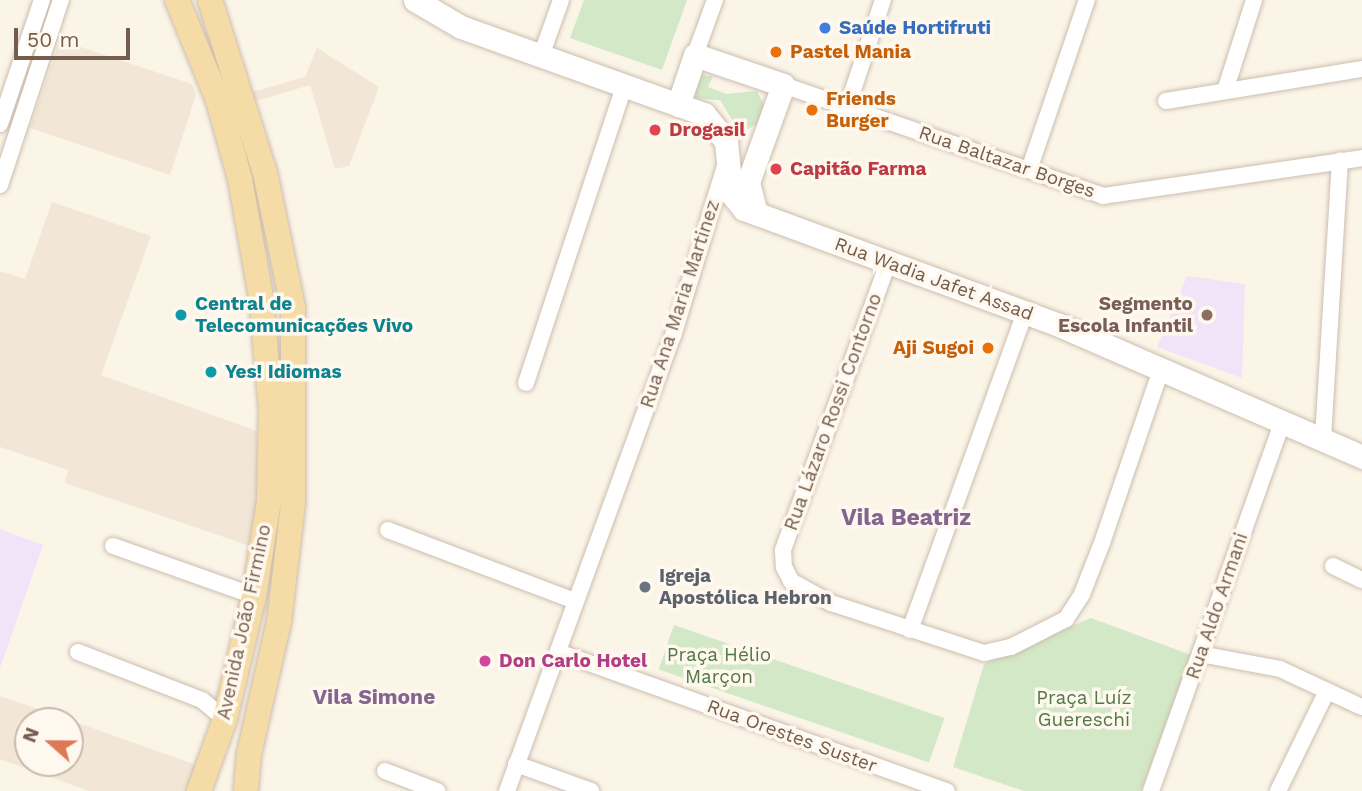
<!DOCTYPE html>
<meta charset="utf-8">
<style>
body{margin:0}
#map{position:relative;width:1362px;height:791px;overflow:hidden;background:#fbf5e8;font-family:"Work Sans",sans-serif}
div>[style]{position:absolute}
.residential>*{inset:0;background:#f2e7d7}
.education>*{inset:0;background:#f2e4f8}
.green>*{inset:0;background:#d3e8c7;transform-origin:0 0}
.roads{filter:drop-shadow(0 0 2px #cdbdae) drop-shadow(0 0 2px #cdbdae)}
.street>*{height:16px;margin:-8px;padding:0 8px;transform-origin:8px;border-radius:8px;background:#fff}
.secondary>*{height:23px;margin:-11.5px;padding:0 11.5px;transform-origin:11.5px;border-radius:11.5px;background:#fff}
.primary>*{height:24px;margin:-12px;padding:0 12px;transform-origin:12px;border-radius:12px;background:#f5dba5}
.dots>*{width:19px;height:19px;translate:-50% -50%;box-sizing:border-box;border:4px solid #fef8ee;border-radius:50%}
span{translate:-50% -50%;white-space:nowrap;text-align:center;line-height:1.15;-webkit-text-stroke:7px #fef8ee;paint-order:stroke}
.shop-label{font-size:19px;color:#366cbe;font-weight:700}
.left{translate:0 -50%;text-align:left}
.food-label{font-size:19px;color:#c56008;font-weight:700}
.right{translate:-100% -50%;text-align:right}
.health-label{font-size:19px;color:#be3a42;font-weight:700}
.street-label{font-size:19px;color:#745d4d}
.culture-label{font-size:19px;color:#0d838f;font-weight:700}
.education-label{font-size:19px;color:#785e54;font-weight:700}
.worship-label{font-size:19px;color:#5b616d;font-weight:700}
.park-label{font-size:19px;color:#537846}
.hotel-label{font-size:19px;color:#b23c85;font-weight:700}
.neighbourhood-label{font-size:21px;color:#846590;font-weight:700}
.quarter-label{font-size:23px;color:#846590;font-weight:700}
.north{position:absolute;left:14px;top:707px;width:70px;height:70px;box-sizing:border-box;background:#fef8ee;border:2px solid #c7baae;border-radius:50%;rotate:291deg;font-size:19px;font-weight:700;line-height:28px;text-align:center;color:#745d4d}
.north::after{content:'';display:block;margin:auto;width:24px;height:32px;background:#dd7a55;clip-path:polygon(50% 0,100% 100%,50% 72%,0 100%)}
.scale{position:absolute;left:14px;top:28px;width:116px;height:32px;box-sizing:border-box;border:4px solid #745d4d;border-top:0;padding-left:9px;font-size:21px;line-height:24px;white-space:nowrap;color:#745d4d;-webkit-text-stroke:5px #fef8ee;paint-order:stroke}
</style>
<div id="map">
<div class="residential">
<div style="clip-path:polygon(60px 40px,192px 84px,196px 95px,170px 175px,30px 128px)"></div>
<div style="clip-path:polygon(317px 48px,379px 87px,349px 166px,335px 169px,310px 85px,256px 101px,252px 92px,305px 77px)"></div>
<div style="clip-path:polygon(52px 202px,151px 236px,101px 375px,257px 431px,259px 488px,253px 547px,65px 483px,68px 470px,0 447px,0 271px,25px 279px)"></div>
<div style="clip-path:polygon(evenodd,0 696px,36px 708px,205px 768px,191px 791px,89px 791px,0 759px,0 696px,28px 721px,70px 721px,70px 763px,28px 763px,28px 721px)"></div>
</div>
<div class="education">
<div style="clip-path:polygon(1187px 276px,1245px 284px,1242px 378px,1157px 347px)"></div>
<div style="clip-path:polygon(0 529px,43px 545px,0 668px)"></div>
</div>
<div class="green">
<div style="clip-path:polygon(584px 0,687px 0,662px 70px,570px 38px)"></div>
<div style="clip-path:polygon(699px 75px,713px 76px,708px 87px,726px 94px,757px 91px,764px 105px,757px 124px,740px 133px,720px 100px,690px 98px)"></div>
<div style="clip-path:polygon(1091px 618px,1191px 655px,1141px 791px,1024px 791px,953px 767px,984px 664px)"></div>
<div style="left:674px;top:625px;width:286px;height:47px;rotate:19deg"></div>
</div>
<div class="roads">
<div class="street">
<div style="left:695px;top:55px;width:59px;rotate:-70deg"></div>
<div style="left:541px;top:56px;width:59px;rotate:-70.3deg"></div>
<div style="left:783px;top:85px;width:339px;rotate:19.1deg"></div>
<div style="left:1103px;top:196px;width:262px;rotate:-8.3deg"></div>
<div style="left:1225px;top:91px;width:96px;rotate:-72.3deg"></div>
<div style="left:1166px;top:101px;width:199px;rotate:-9.3deg"></div>
<div style="left:848px;top:105px;width:111px;rotate:-71.6deg"></div>
<div style="left:0;top:124px;width:131px;rotate:-71.3deg"></div>
<div style="left:1029px;top:170px;width:180px;rotate:-71.2deg"></div>
<div style="left:0;top:185px;width:195px;rotate:-71.8deg"></div>
<div style="left:888px;top:263px;width:306px;rotate:110.1deg"></div>
<div style="left:783px;top:550px;width:17px;rotate:87deg"></div>
<div style="left:784px;top:567px;width:16px;rotate:63deg"></div>
<div style="left:791px;top:581px;width:46px;rotate:28.8deg"></div>
<div style="left:831px;top:603px;width:161px;rotate:18.1deg"></div>
<div style="left:984px;top:653px;width:28px;rotate:-13deg"></div>
<div style="left:1011px;top:647px;width:62px;rotate:-27deg"></div>
<div style="left:1066px;top:619px;width:30px;rotate:-57deg"></div>
<div style="left:1082px;top:594px;width:55px;rotate:-68.6deg"></div>
<div style="left:1102px;top:543px;width:186px;rotate:-71.2deg"></div>
<div style="left:526px;top:383px;width:313px;rotate:-71.7deg"></div>
<div style="left:1323px;top:438px;width:278px;rotate:-86.5deg"></div>
<div style="left:388px;top:530px;width:200px;rotate:20.8deg"></div>
<div style="left:113px;top:546px;width:150px;rotate:19.5deg"></div>
<div style="left:1333px;top:566px;width:32px;rotate:26deg"></div>
<div style="left:910px;top:630px;width:338px;rotate:-70.1deg"></div>
<div style="left:78px;top:652px;width:133px;rotate:21.2deg"></div>
<div style="left:202px;top:700px;width:30px;rotate:40deg"></div>
<div style="left:558px;top:652px;width:413px;rotate:19.7deg"></div>
<div style="left:1200px;top:654px;width:81px;rotate:10.6deg"></div>
<div style="left:1280px;top:669px;width:90px;rotate:24.9deg"></div>
<div style="left:516px;top:764px;width:80px;rotate:19.8deg"></div>
<div style="left:385px;top:771px;width:56px;rotate:21deg"></div>
<div style="left:507px;top:791px;width:484px;rotate:-70deg"></div>
<div style="left:673px;top:336px;width:178px;rotate:-73deg"></div>
<div style="left:1151px;top:791px;width:394px;rotate:-70.4deg"></div>
<div style="left:1278px;top:791px;width:111px;rotate:-63.9deg"></div>
</div>
<div class="secondary">
<div style="left:415px;top:0;width:53px;rotate:30.4deg"></div>
<div style="left:461px;top:27px;width:258px;rotate:19.7deg"></div>
<div style="left:704px;top:114px;width:35px;rotate:51deg"></div>
<div style="left:726px;top:141px;width:52px;rotate:84.5deg"></div>
<div style="left:731px;top:193px;width:21px;rotate:51deg"></div>
<div style="left:744px;top:209px;width:336px;rotate:20.2deg"></div>
<div style="left:1059px;top:325px;width:331px;rotate:23.5deg"></div>
<div style="left:678px;top:105px;width:53px;rotate:-71.2deg"></div>
<div style="left:695px;top:55px;width:93px;rotate:18.8deg"></div>
<div style="left:783px;top:85px;width:103px;rotate:109.8deg"></div>
<div style="left:748px;top:182px;width:32px;rotate:76deg"></div>
</div>
<div class="primary">
<div style="left:177px;top:0;width:108px;rotate:67.7deg"></div>
<div style="left:218px;top:100px;width:82px;rotate:74.4deg"></div>
<div style="left:240px;top:179px;width:120px;rotate:79.9deg"></div>
<div style="left:261px;top:297px;width:113px;rotate:84.9deg"></div>
<div style="left:271px;top:410px;width:91px;rotate:91.3deg"></div>
<div style="left:269px;top:501px;width:96px;rotate:99deg"></div>
<div style="left:254px;top:596px;width:126px;rotate:103.3deg"></div>
<div style="left:225px;top:719px;width:77px;rotate:109.9deg"></div>
<div style="left:210px;top:0;width:182px;rotate:72.4deg"></div>
<div style="left:265px;top:173px;width:137px;rotate:78.2deg"></div>
<div style="left:293px;top:307px;width:196px;rotate:90deg"></div>
<div style="left:293px;top:503px;width:120px;rotate:96.7deg"></div>
<div style="left:279px;top:622px;width:135px;rotate:102.8deg"></div>
<div style="left:249px;top:754px;width:37px;rotate:95deg"></div>
</div>
</div>
<div class="dots">
<div style="left:825px;top:28px;background:#3f7fe0"></div>
<div style="left:776px;top:52px;background:#e8710a"></div>
<div style="left:812px;top:110px;background:#e8710a"></div>
<div style="left:655px;top:130px;background:#e0444e"></div>
<div style="left:776px;top:169px;background:#e0444e"></div>
<div style="left:181px;top:315px;background:#0f9aa8"></div>
<div style="left:1207px;top:315px;background:#8d6e63"></div>
<div style="left:988px;top:348px;background:#e8710a"></div>
<div style="left:211px;top:372px;background:#0f9aa8"></div>
<div style="left:645px;top:587px;background:#6b7280"></div>
<div style="left:485px;top:661px;background:#d1479c"></div>
</div>
<div class="shop-label">
<span class="left" style="left:839px;top:28px">Saúde Hortifruti</span>
</div>
<div class="food-label">
<span class="left" style="left:790px;top:52px">Pastel Mania</span>
<span class="left" style="left:826px;top:110px">Friends<br>Burger</span>
<span class="right" style="left:974px;top:348px">Aji Sugoi</span>
</div>
<div class="health-label">
<span class="left" style="left:669px;top:130px">Drogasil</span>
<span class="left" style="left:790px;top:169px">Capitão Farma</span>
</div>
<div class="street-label">
<span style="left:1007px;top:162px;rotate:19deg">Rua Baltazar Borges</span>
<span style="left:934px;top:279px;rotate:20deg">Rua Wadia Jafet Assad</span>
<span style="left:680px;top:304px;rotate:-72deg">Rua Ana Maria Martinez</span>
<span style="left:833px;top:412px;rotate:-70deg">Rua Lázaro Rossi Contorno</span>
<span style="left:1217px;top:606px;rotate:-71deg">Rua Aldo Armani</span>
<span style="left:244px;top:622px;rotate:-78deg">Avenida João Firmino</span>
<span style="left:792px;top:736px;rotate:20deg">Rua Orestes Suster</span>
</div>
<div class="culture-label">
<span class="left" style="left:195px;top:315px">Central de<br>Telecomunicações Vivo</span>
<span class="left" style="left:225px;top:372px">Yes! Idiomas</span>
</div>
<div class="education-label">
<span class="right" style="left:1193px;top:315px">Segmento<br>Escola Infantil</span>
</div>
<div class="worship-label">
<span class="left" style="left:659px;top:587px">Igreja<br>Apostólica Hebron</span>
</div>
<div class="park-label">
<span style="left:719px;top:666px">Praça Hélio<br>Marçon</span>
<span style="left:1084px;top:709px">Praça Luíz<br>Guereschi</span>
</div>
<div class="hotel-label">
<span class="left" style="left:499px;top:661px">Don Carlo Hotel</span>
</div>
<div class="neighbourhood-label">
<span style="left:374px;top:697px">Vila Simone</span>
</div>
<div class="quarter-label">
<span style="left:906px;top:518px">Vila Beatriz</span>
</div>
<div class="north">N</div>
<div class="scale">50 m</div>
</div>
